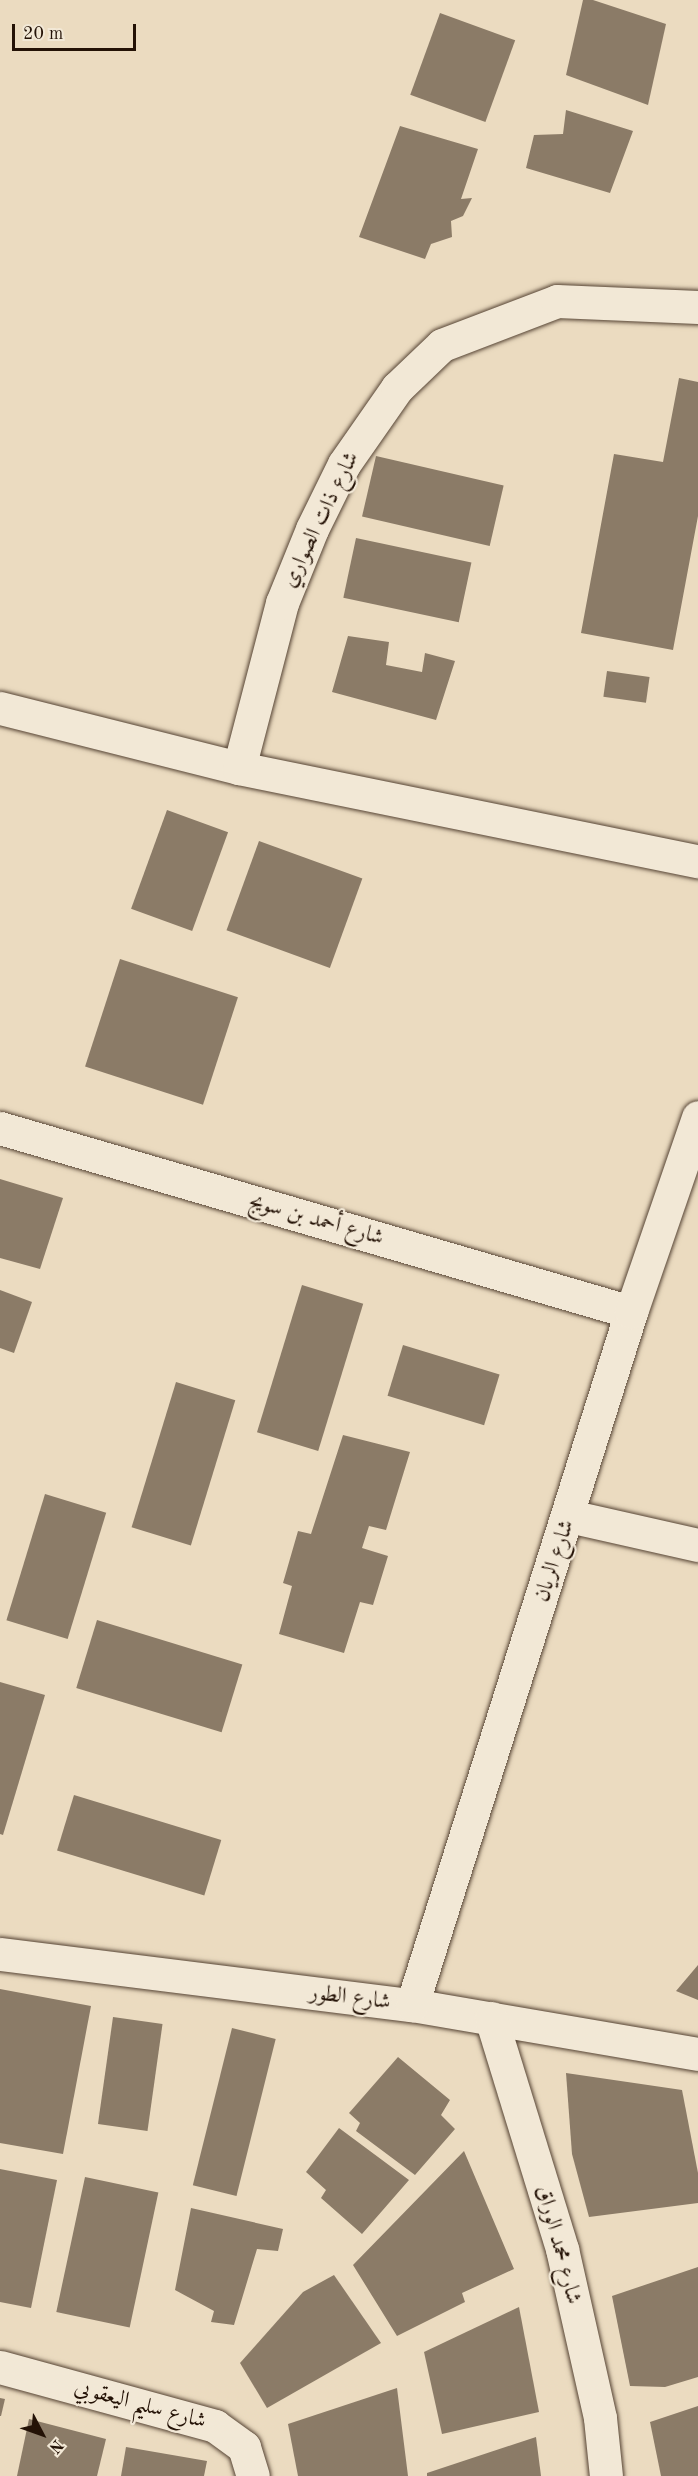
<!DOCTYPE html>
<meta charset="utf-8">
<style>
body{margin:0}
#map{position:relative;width:698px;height:2476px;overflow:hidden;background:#ebdbc0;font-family:"Old Standard TT",Amiri,serif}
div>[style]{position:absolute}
.building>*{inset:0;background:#8b7b67;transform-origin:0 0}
.roads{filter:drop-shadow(0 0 2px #564434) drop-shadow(0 0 2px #564434)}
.minor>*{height:33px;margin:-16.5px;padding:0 16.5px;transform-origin:16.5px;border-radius:16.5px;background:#f2e8d6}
span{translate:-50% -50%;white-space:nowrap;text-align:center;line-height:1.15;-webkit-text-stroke:4.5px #f2e8d6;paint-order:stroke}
.street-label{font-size:22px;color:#241206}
.north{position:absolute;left:12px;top:2404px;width:60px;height:60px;-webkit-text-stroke:4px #f2e8d6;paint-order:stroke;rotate:131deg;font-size:16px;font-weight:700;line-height:24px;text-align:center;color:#241206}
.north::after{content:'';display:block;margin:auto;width:21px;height:27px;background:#241206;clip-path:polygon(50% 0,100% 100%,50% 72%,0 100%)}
.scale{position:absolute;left:12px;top:24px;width:124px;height:27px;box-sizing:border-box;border:3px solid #241206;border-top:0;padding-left:8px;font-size:18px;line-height:21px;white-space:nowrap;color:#241206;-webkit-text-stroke:4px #f2e8d6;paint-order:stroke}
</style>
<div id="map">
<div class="building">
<div style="clip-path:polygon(583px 0,593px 0,666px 24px,648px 105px,566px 75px)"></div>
<div style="left:440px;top:13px;width:80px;height:87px;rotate:20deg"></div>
<div style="clip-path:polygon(566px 110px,633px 131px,610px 193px,526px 168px,534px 135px,563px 134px)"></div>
<div style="clip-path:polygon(400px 126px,478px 149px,461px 199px,472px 198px,463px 216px,451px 221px,452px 237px,431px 244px,425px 259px,359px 237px)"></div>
<div style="clip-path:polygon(679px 378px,698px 382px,698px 516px,673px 650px,581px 633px,614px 454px,663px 462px)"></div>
<div style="left:376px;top:456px;width:131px;height:62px;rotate:13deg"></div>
<div style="left:356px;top:538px;width:118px;height:61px;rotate:12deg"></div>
<div style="clip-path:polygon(348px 636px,389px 642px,386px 665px,422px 672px,425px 653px,455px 661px,436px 720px,332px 692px)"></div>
<div style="left:607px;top:671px;width:43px;height:26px;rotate:8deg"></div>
<div style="left:167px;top:810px;width:65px;height:105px;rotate:20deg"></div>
<div style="left:259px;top:841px;width:110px;height:95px;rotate:20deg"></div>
<div style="left:120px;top:959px;width:124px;height:113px;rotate:18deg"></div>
<div style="clip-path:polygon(0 1179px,63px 1198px,40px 1269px,0 1258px)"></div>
<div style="left:302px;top:1285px;width:64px;height:154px;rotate:17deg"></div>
<div style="clip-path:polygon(0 1290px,32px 1302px,14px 1353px,0 1348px)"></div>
<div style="left:403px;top:1345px;width:101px;height:53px;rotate:17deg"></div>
<div style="left:176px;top:1382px;width:62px;height:152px;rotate:17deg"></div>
<div style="clip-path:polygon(343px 1435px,410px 1452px,386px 1530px,369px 1526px,362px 1548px,388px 1556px,373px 1605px,360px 1602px,344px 1653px,279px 1634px,292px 1586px,283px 1583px,298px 1531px,311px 1534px)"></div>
<div style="left:45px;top:1494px;width:64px;height:132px;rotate:17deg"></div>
<div style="left:97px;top:1620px;width:152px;height:71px;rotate:17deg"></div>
<div style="clip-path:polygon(0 1682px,45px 1695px,3px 1835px,0 1834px)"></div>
<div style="left:74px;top:1795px;width:154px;height:58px;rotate:17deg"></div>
<div style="clip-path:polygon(698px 1965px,698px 2000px,676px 1991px)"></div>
<div style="clip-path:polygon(0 1989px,91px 2006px,63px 2154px,0 2143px)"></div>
<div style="left:113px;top:2017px;width:50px;height:108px;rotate:8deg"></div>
<div style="left:232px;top:2028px;width:45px;height:162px;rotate:14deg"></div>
<div style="clip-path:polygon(398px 2057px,450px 2100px,441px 2115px,455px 2129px,415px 2175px,356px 2131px,360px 2123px,349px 2113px)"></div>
<div style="clip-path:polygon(566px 2073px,682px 2090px,698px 2173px,698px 2203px,589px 2217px,572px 2154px)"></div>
<div style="clip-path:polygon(339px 2128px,409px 2180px,362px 2234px,321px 2198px,326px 2190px,306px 2172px)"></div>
<div style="clip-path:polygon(464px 2151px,514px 2269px,462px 2293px,465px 2302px,397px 2336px,353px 2265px)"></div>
<div style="clip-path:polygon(0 2169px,57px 2180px,31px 2308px,0 2302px)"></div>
<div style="left:85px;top:2177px;width:75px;height:138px;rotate:12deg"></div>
<div style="clip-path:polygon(191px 2208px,283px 2229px,278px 2251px,257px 2249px,234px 2325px,211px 2322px,214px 2311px,175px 2290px)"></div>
<div style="clip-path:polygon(698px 2267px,698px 2377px,665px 2387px,630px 2386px,612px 2296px)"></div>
<div style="clip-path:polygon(334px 2275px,381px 2343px,267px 2408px,240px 2363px,303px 2292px)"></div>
<div style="clip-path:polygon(519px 2307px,539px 2412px,442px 2434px,424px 2352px)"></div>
<div style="clip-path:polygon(397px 2388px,408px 2476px,298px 2476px,288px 2424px)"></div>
<div style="clip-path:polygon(0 2398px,5px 2399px,1px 2416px,0 2416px)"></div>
<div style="clip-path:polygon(698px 2406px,698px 2476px,661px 2476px,650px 2422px)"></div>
<div style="clip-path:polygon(29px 2419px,106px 2439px,97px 2476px,17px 2476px)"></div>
<div style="clip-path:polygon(536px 2437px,541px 2476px,427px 2476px,427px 2473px)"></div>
<div style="clip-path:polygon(126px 2447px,207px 2461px,204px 2476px,121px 2476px)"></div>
</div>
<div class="roads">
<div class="minor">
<div style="left:0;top:708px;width:246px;rotate:14.1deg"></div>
<div style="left:239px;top:768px;width:468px;rotate:11.5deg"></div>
<div style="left:239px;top:768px;width:171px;rotate:-75.4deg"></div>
<div style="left:282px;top:603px;width:80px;rotate:-67.9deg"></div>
<div style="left:312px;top:529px;width:72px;rotate:-63.8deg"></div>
<div style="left:344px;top:464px;width:93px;rotate:-55.1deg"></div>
<div style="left:397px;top:388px;width:62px;rotate:-43.7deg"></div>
<div style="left:442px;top:345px;width:123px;rotate:-20.9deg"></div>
<div style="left:557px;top:301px;width:141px;rotate:2.4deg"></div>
<div style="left:0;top:1128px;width:657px;rotate:16.26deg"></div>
<div style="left:569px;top:1516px;width:132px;rotate:12.7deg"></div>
<div style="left:0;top:1954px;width:415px;rotate:7.1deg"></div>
<div style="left:412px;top:2005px;width:290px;rotate:9.7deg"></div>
<div style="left:412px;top:2005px;width:727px;rotate:-72.46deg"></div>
<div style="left:631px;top:1312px;width:206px;rotate:-71deg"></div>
<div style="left:491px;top:2018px;width:242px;rotate:72.9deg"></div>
<div style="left:562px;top:2249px;width:173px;rotate:77.3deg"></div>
<div style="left:600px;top:2418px;width:58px;rotate:84.1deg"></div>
<div style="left:0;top:2367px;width:223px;rotate:15.3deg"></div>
<div style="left:215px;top:2426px;width:36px;rotate:36deg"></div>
<div style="left:244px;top:2447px;width:30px;rotate:73deg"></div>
</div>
</div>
<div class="street-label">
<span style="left:321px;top:520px;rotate:-64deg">شارع ذات الصواري</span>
<span style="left:316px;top:1220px;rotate:16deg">شارع أحمد بن سويج</span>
<span style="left:555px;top:1561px;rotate:-72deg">شارع الريان</span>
<span style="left:350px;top:1998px;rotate:7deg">شارع الطور</span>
<span style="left:558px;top:2245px;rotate:75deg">شارع محمد الوراق</span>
<span style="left:140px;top:2405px;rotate:15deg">شارع سليم اليعقوبي</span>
</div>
<div class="north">N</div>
<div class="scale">20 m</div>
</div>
